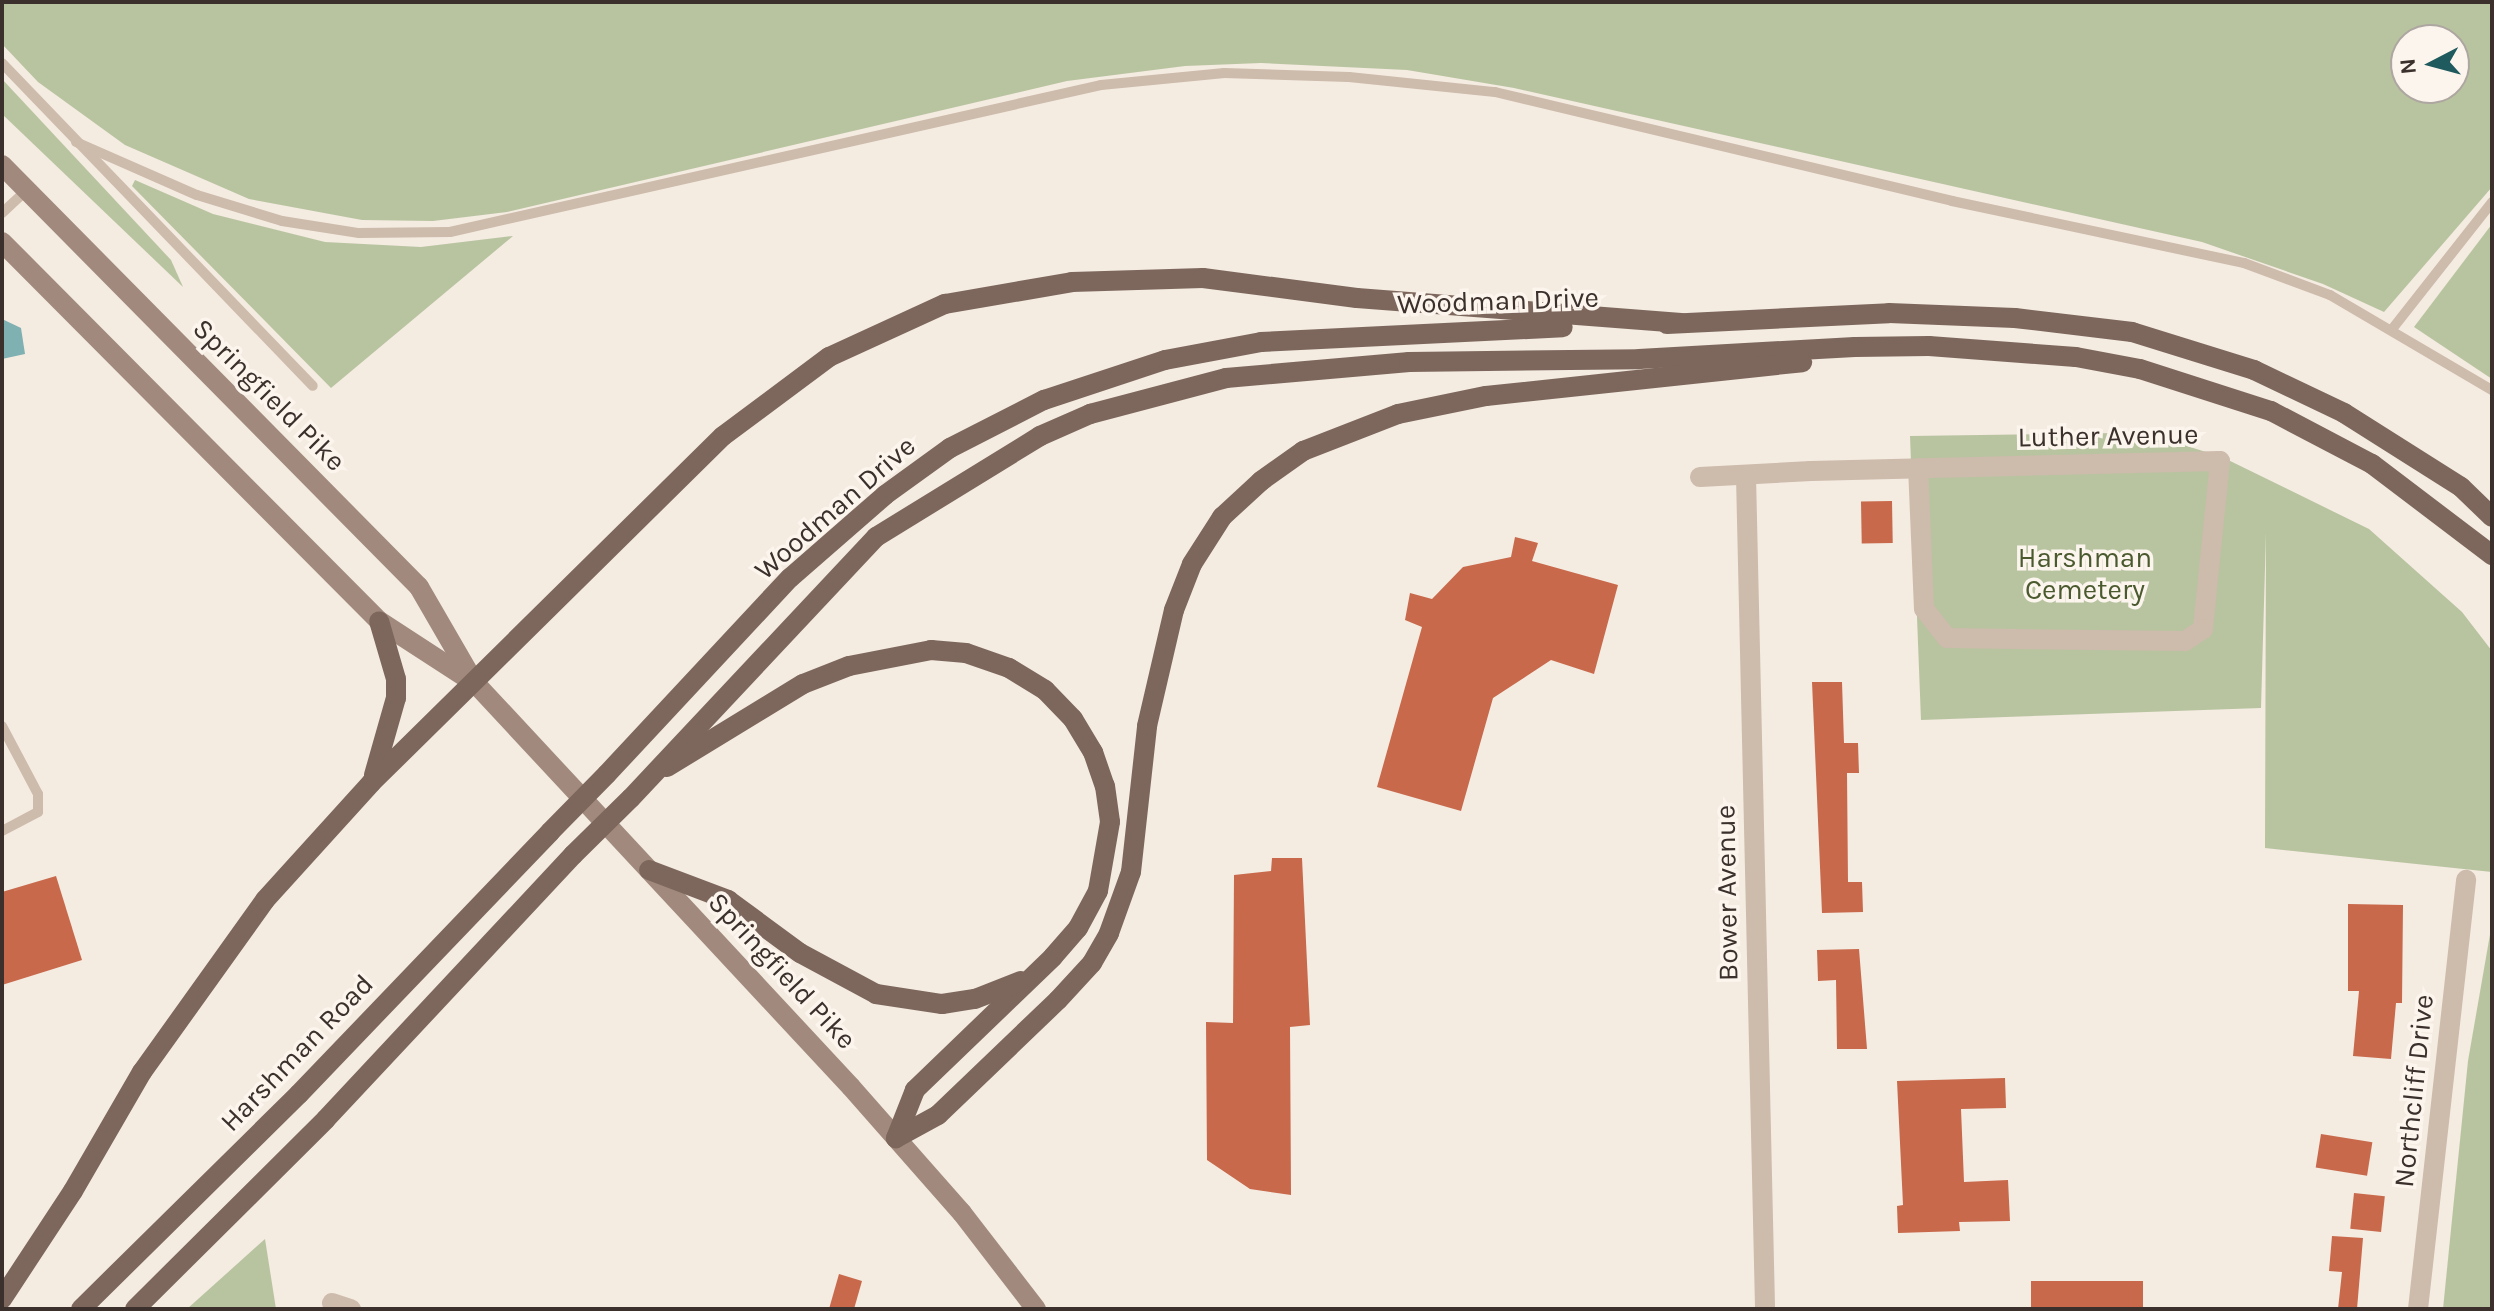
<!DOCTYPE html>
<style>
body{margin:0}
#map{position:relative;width:2494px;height:1311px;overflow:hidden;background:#f4ebe1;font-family:Karla,sans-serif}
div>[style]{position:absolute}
.green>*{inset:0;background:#b8c4a0}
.water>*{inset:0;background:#7fb0b2}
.building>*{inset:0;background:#c8694b;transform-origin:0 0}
.service>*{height:10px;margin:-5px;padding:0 5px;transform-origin:5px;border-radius:5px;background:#cdbbac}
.minor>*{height:20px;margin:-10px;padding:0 10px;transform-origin:10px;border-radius:10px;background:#cdbbac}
.secondary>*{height:20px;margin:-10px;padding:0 10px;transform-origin:10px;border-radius:10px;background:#a18a7d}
.primary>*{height:20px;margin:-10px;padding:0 10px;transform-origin:10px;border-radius:10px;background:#7d675c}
.primary-bridge>*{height:20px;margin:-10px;padding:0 10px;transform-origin:10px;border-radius:10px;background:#7d675c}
span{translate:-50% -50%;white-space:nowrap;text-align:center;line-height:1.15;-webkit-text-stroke:7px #fbf5ee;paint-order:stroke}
.street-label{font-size:28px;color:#3b302b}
.park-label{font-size:28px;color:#4a5a2e}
.frame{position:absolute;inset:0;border:4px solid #3b302b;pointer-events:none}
.north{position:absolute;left:2390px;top:24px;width:80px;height:80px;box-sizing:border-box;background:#fbf5ee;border:2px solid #aea6a0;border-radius:50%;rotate:264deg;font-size:22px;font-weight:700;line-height:32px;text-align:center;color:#3b302b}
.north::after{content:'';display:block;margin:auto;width:28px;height:36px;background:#1f5a5e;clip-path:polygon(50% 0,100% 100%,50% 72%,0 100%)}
</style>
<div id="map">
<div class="green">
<div style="clip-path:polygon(evenodd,2px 2px,2492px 2px,2492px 187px,2384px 312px,2323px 284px,2202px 242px,1514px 88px,1407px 70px,1261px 63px,1185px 66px,1067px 81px,507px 212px,433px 221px,362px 220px,249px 199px,125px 145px,38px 82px,2px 44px,2px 2px,2454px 40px,2454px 88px,2406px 88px,2406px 40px,2454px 40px)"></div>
<div style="clip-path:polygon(2px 79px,171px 260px,183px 287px,2px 114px)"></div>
<div style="clip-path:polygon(135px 180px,213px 214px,325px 242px,421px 247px,513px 236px,331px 388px,132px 186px)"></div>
<div style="clip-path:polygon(2492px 224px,2492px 379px,2414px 327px)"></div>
<div style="clip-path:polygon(2116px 433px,2174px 442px,2222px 457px,2369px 529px,2462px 612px,2492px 651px,2492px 872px,2265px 848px,2266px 533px,2261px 708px,1921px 720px,1910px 436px)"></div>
<div style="clip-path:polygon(2492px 923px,2492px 1309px,2443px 1309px,2468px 1061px)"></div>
<div style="clip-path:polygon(265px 1239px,276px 1309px,187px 1309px)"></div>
</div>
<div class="water">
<div style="clip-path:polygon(2px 319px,21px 328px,25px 354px,2px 359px)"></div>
</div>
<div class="building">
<div style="left:1892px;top:501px;width:42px;height:31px;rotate:89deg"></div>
<div style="clip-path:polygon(1515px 537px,1538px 543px,1532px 561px,1618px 585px,1594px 674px,1551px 660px,1493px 698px,1461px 811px,1377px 787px,1422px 627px,1405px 620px,1410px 593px,1432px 599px,1463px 567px,1511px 557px)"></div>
<div style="clip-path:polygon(1812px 682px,1842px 682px,1844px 743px,1858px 743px,1859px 773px,1847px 773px,1848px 882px,1862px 882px,1863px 912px,1822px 913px)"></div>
<div style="clip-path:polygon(1272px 858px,1302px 858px,1310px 1025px,1290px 1027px,1291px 1195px,1250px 1189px,1207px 1160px,1206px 1022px,1233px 1023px,1234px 875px,1271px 871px)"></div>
<div style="clip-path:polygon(56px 876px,82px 960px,2px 985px,2px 892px)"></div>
<div style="clip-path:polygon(2348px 904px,2403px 905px,2402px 1003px,2396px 1003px,2391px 1059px,2353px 1056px,2359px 991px,2348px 991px)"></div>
<div style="clip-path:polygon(1859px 949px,1867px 1049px,1837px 1049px,1836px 980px,1818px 981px,1817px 950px)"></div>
<div style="clip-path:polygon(2005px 1078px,2006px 1108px,1961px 1109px,1964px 1182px,2008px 1180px,2010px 1221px,1959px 1222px,1960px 1231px,1898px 1233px,1897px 1206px,1903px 1205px,1897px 1081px)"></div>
<div style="left:2321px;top:1134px;width:52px;height:34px;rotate:9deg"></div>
<div style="left:2354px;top:1193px;width:31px;height:36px;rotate:6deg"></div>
<div style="clip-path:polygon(2332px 1236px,2363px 1238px,2357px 1309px,2338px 1309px,2342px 1272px,2329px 1271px)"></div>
<div style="clip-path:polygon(839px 1274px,862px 1281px,854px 1309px,829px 1309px)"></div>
<div style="left:2143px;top:1281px;width:28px;height:112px;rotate:90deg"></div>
</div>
<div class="service">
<div style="left:2px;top:63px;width:448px;rotate:46.1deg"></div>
<div style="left:76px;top:142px;width:132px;rotate:23.7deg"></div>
<div style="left:197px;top:195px;width:89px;rotate:17deg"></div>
<div style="left:282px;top:221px;width:78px;rotate:8.9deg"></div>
<div style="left:359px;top:233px;width:91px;rotate:-0.6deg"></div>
<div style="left:450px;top:232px;width:667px;rotate:-12.72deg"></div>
<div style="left:1101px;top:85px;width:124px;rotate:-5.6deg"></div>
<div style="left:1224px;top:73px;width:125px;rotate:1.8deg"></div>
<div style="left:1349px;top:77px;width:147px;rotate:5.9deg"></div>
<div style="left:1495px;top:92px;width:470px;rotate:13.4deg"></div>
<div style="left:1952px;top:201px;width:299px;rotate:12deg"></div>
<div style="left:2244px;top:263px;width:92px;rotate:20.4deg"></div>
<div style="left:2330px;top:295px;width:188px;rotate:30.4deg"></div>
<div style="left:2px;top:213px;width:34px;rotate:-43deg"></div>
<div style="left:2393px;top:328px;width:160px;rotate:-51.8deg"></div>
<div style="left:2px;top:726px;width:77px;rotate:62.1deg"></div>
<div style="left:38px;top:794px;width:18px;rotate:90deg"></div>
<div style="left:38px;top:812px;width:41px;rotate:152.2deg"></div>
</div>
<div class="minor">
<div style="left:1746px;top:476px;width:833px;rotate:88.69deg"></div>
<div style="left:1700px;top:477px;width:111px;rotate:-3.1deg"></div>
<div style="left:1811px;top:471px;width:409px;rotate:-1.4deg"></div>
<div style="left:2220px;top:461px;width:169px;rotate:95.8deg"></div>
<div style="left:2203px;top:629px;width:22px;rotate:146deg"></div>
<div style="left:2185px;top:641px;width:238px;rotate:-179.3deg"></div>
<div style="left:1947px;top:638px;width:37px;rotate:-128deg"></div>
<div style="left:1924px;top:609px;width:141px;rotate:-92.4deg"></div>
<div style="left:332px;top:1303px;width:20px;rotate:18deg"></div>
<div style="left:2418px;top:1309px;width:432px;rotate:-83.6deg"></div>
</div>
<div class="secondary">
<div style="left:2px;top:165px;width:593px;rotate:45.34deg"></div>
<div style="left:419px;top:587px;width:110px;rotate:59.9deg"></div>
<div style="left:474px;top:682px;width:553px;rotate:47.05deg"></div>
<div style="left:851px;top:1087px;width:168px;rotate:48.6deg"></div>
<div style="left:962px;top:1213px;width:121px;rotate:52.4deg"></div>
<div style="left:2px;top:242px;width:535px;rotate:45.15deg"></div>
<div style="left:379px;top:621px;width:108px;rotate:33deg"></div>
</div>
<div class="primary">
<div style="left:1667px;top:324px;width:222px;rotate:-2.8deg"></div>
<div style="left:1889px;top:313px;width:126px;rotate:2.3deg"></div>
<div style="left:2015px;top:318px;width:118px;rotate:6.8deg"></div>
<div style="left:2132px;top:332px;width:128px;rotate:17.3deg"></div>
<div style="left:2254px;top:370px;width:100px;rotate:25.5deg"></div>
<div style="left:2344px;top:413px;width:138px;rotate:32.3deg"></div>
<div style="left:2461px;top:487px;width:43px;rotate:44.1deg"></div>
<div style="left:667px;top:767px;width:159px;rotate:-31.4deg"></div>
<div style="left:803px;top:684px;width:49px;rotate:-21.4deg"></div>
<div style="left:849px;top:666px;width:84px;rotate:-11deg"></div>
<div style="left:931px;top:650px;width:35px;rotate:5deg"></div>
<div style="left:966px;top:653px;width:46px;rotate:19.2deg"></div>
<div style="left:1009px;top:668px;width:42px;rotate:31.4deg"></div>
<div style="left:1045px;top:690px;width:40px;rotate:46deg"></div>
<div style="left:1073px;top:719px;width:39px;rotate:59deg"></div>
<div style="left:1093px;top:752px;width:36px;rotate:71deg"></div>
<div style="left:1105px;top:786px;width:36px;rotate:82deg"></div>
<div style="left:1110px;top:822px;width:70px;rotate:99.9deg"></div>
<div style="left:1098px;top:891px;width:42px;rotate:118.4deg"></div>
<div style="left:1078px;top:928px;width:38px;rotate:131deg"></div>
<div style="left:1053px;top:957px;width:192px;rotate:136.1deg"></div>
<div style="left:915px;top:1090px;width:52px;rotate:111.6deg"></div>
<div style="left:607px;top:774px;width:268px;rotate:-47deg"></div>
<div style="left:790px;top:578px;width:126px;rotate:-41.1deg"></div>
<div style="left:885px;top:495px;width:80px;rotate:-35.9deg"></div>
<div style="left:950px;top:448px;width:106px;rotate:-27.1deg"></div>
<div style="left:1044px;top:400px;width:127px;rotate:-18.3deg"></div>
<div style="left:1165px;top:360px;width:98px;rotate:-10.6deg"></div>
<div style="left:1261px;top:342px;width:302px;rotate:-2.8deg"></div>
<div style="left:374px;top:775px;width:80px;rotate:-74.1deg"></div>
<div style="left:396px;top:698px;width:19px;rotate:-90deg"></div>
<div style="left:396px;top:679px;width:60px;rotate:-106.3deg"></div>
<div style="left:631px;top:798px;width:358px;rotate:-46.8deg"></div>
<div style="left:876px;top:537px;width:193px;rotate:-31.6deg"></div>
<div style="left:1040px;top:436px;width:55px;rotate:-23.7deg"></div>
<div style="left:1090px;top:414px;width:141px;rotate:-14.8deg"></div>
<div style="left:1226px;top:378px;width:184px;rotate:-5deg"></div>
<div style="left:1409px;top:362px;width:230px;rotate:-0.7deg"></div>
<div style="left:1639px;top:359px;width:216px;rotate:-3.2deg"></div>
<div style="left:1855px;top:347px;width:74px;rotate:-0.8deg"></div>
<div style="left:1929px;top:346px;width:147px;rotate:4.3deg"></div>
<div style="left:2076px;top:357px;width:65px;rotate:10.6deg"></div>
<div style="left:2140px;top:369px;width:138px;rotate:17.8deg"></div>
<div style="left:2271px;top:411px;width:114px;rotate:27.7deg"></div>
<div style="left:2372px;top:464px;width:151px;rotate:37.2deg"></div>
<div style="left:649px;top:870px;width:85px;rotate:20.8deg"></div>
<div style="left:728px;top:900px;width:89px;rotate:36.4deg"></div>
<div style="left:800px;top:953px;width:86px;rotate:28.3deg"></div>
<div style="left:876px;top:994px;width:67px;rotate:8.6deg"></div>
<div style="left:942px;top:1004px;width:33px;rotate:-9deg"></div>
<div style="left:975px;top:999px;width:49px;rotate:-21.4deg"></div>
<div style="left:896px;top:1138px;width:48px;rotate:-28.7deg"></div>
<div style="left:938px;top:1115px;width:166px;rotate:-43.8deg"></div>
<div style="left:1058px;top:1000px;width:50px;rotate:-47.4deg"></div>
<div style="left:1092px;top:963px;width:34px;rotate:-60deg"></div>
<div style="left:1109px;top:933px;width:65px;rotate:-70.2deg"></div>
<div style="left:1131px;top:872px;width:147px;rotate:-83.7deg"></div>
<div style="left:1147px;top:726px;width:119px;rotate:-76.9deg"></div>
<div style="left:1174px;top:610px;width:49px;rotate:-68.6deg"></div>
<div style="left:1192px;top:564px;width:56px;rotate:-57.4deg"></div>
<div style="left:1222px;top:517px;width:53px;rotate:-42.7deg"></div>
<div style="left:1261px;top:481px;width:52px;rotate:-35.5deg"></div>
<div style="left:1303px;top:451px;width:102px;rotate:-21.3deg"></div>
<div style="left:1398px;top:414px;width:90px;rotate:-11.6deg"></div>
<div style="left:1486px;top:396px;width:318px;rotate:-6.1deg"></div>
<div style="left:2px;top:1299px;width:129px;rotate:-56.7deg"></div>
<div style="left:73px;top:1191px;width:138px;rotate:-59.9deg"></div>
<div style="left:142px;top:1072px;width:211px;rotate:-54.4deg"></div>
<div style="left:265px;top:900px;width:158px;rotate:-47.8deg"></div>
<div style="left:371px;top:783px;width:494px;rotate:-44.6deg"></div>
<div style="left:723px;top:436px;width:132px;rotate:-36.7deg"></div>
<div style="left:829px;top:357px;width:128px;rotate:-24.6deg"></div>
<div style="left:945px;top:304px;width:129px;rotate:-9.8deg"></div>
<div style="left:1072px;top:282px;width:131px;rotate:-1.7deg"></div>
<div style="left:1203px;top:278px;width:155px;rotate:7.4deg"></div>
<div style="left:1357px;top:298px;width:325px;rotate:4.4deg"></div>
<div style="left:81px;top:1309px;width:306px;rotate:-44.6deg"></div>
<div style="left:299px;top:1094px;width:363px;rotate:-46.2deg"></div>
<div style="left:135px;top:1309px;width:269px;rotate:-44.8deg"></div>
<div style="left:326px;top:1119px;width:362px;rotate:-46.9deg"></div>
</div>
<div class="primary-bridge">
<div style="left:550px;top:832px;width:81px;rotate:-45.5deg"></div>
<div style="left:573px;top:855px;width:81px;rotate:-44.5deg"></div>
</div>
<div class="street-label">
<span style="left:1498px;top:301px;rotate:-2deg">Woodman Drive</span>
<span style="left:269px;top:395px;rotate:45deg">Springfield Pike</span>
<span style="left:2108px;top:436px;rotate:-1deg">Luther Avenue</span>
<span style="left:835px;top:508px;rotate:-41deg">Woodman Drive</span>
<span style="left:1727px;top:893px;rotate:-91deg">Bower Avenue</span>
<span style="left:782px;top:971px;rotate:47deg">Springfield Pike</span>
<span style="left:297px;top:1053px;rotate:-46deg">Harshman Road</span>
<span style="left:2414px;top:1091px;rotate:-84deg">Northcliff Drive</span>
</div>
<div class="park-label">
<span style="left:2085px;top:574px">Harshman<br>Cemetery</span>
</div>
<div class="frame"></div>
<div class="north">N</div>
</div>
